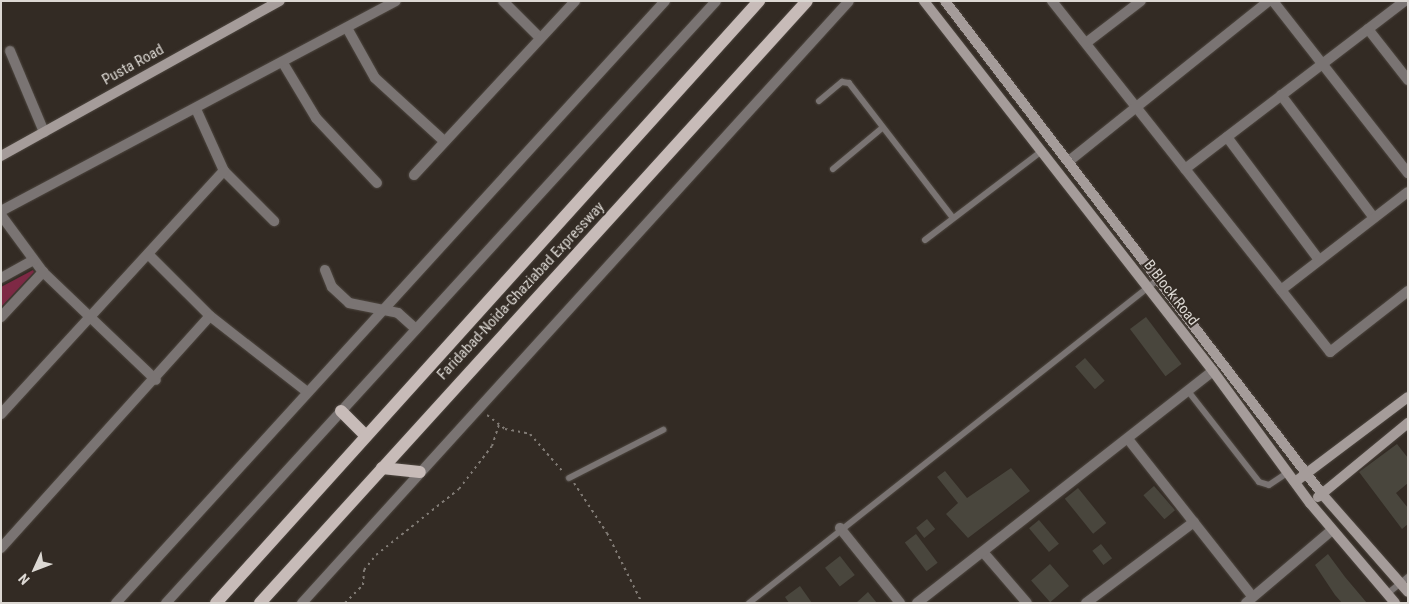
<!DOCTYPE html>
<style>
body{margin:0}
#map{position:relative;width:1409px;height:604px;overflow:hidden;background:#332b24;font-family:"Roboto Condensed",sans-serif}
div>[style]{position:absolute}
.green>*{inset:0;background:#7e2945}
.building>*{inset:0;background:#49463d;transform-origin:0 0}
.path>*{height:2px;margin-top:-1px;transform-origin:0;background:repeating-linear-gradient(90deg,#817b75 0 2.5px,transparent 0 6.5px)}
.roads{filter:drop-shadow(0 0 1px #4e4740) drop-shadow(0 0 1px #4e4740)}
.lane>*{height:6px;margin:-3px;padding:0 3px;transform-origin:3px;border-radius:3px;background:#7a7473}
.street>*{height:10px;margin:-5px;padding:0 5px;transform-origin:5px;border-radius:5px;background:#7a7473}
.secondary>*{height:10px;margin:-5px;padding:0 5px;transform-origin:5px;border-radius:5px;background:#a59c9a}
.primary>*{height:12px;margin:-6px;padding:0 6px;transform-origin:6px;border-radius:6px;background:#c7bbb8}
span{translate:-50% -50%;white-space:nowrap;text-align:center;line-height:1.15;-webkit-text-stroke:4px #332b24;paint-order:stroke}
.street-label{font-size:15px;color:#dcd8d3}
.frame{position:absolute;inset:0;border:2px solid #dcd8d3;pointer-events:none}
.north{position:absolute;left:10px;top:544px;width:50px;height:50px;-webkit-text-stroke:4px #332b24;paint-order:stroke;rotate:227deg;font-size:14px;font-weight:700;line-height:20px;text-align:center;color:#dcd8d3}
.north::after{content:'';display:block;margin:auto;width:18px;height:22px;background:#dcd8d3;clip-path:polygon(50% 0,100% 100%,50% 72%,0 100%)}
</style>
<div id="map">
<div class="green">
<div style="clip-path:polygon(33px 270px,34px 272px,1px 307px,1px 287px)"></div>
</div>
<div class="building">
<div style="left:1146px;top:317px;width:59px;height:20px;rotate:53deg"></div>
<div style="left:1085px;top:358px;width:30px;height:13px;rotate:49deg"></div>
<div style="clip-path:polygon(1397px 444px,1408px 458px,1408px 483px,1396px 493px,1408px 508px,1408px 524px,1402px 529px,1359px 472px)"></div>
<div style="clip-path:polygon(1011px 468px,1030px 491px,968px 538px,946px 514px,958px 503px,937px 477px,945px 471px,967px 498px)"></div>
<div style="left:1154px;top:486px;width:32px;height:14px;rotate:49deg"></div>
<div style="left:1078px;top:488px;width:45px;height:17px;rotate:51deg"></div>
<div style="left:927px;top:519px;width:13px;height:14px;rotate:51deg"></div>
<div style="left:1039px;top:520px;width:31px;height:13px;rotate:50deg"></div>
<div style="left:916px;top:534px;width:36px;height:14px;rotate:53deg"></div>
<div style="left:1101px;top:544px;width:18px;height:11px;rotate:52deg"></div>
<div style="clip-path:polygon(1328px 554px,1345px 577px,1367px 603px,1342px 603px,1335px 595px,1315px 565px)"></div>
<div style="left:840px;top:556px;width:24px;height:19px;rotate:52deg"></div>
<div style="left:1050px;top:564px;width:29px;height:25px;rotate:49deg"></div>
<div style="clip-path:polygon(800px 586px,812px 603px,789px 603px,785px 597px)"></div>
<div style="clip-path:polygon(868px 592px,877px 603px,856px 603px)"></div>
</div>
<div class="path">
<div style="left:487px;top:415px;width:23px;rotate:38deg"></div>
<div style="left:505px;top:429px;width:25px;rotate:11deg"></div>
<div style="left:530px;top:434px;width:52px;rotate:48.9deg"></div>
<div style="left:574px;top:483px;width:60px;rotate:56.6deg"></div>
<div style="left:607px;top:533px;width:78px;rotate:63.4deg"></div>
<div style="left:345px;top:603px;width:25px;rotate:-45deg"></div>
<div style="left:363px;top:585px;width:15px;rotate:-86deg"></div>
<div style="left:364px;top:570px;width:19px;rotate:-51deg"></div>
<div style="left:376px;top:555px;width:106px;rotate:-38.5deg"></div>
<div style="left:459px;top:489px;width:54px;rotate:-52.5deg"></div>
<div style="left:492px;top:446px;width:22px;rotate:-72deg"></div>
</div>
<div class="roads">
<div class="lane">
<div style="left:819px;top:101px;width:30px;rotate:-40deg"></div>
<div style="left:842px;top:82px;width:7px;rotate:8deg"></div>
<div style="left:849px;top:83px;width:170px;rotate:52.4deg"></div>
<div style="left:833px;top:169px;width:64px;rotate:-39.9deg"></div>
<div style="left:925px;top:240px;width:147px;rotate:-37.3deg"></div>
<div style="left:1188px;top:391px;width:115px;rotate:52deg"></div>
<div style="left:1259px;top:482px;width:10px;rotate:17deg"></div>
<div style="left:1269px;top:485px;width:23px;rotate:-34deg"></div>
<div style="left:569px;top:478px;width:106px;rotate:-27.1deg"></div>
<div style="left:1387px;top:594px;width:27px;rotate:-39deg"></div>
<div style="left:749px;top:603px;width:524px;rotate:-38.34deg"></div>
</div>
<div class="street">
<div style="left:503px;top:1px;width:52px;rotate:45deg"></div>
<div style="left:1052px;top:1px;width:448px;rotate:51.6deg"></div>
<div style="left:1330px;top:352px;width:99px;rotate:-38deg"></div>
<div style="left:1273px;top:1px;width:219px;rotate:51.9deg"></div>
<div style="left:347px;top:28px;width:57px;rotate:60.8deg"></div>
<div style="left:375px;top:78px;width:93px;rotate:42.4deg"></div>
<div style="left:1368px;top:29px;width:65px;rotate:51.9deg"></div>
<div style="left:1086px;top:43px;width:69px;rotate:-37.4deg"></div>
<div style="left:10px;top:51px;width:88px;rotate:67.2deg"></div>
<div style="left:283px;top:63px;width:64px;rotate:59deg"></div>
<div style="left:316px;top:118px;width:89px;rotate:46.8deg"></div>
<div style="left:1281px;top:95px;width:154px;rotate:52.9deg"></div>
<div style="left:196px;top:109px;width:68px;rotate:65.7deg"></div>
<div style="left:224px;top:171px;width:71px;rotate:45deg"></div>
<div style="left:1227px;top:137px;width:154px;rotate:53.2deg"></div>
<div style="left:1069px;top:161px;width:256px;rotate:-38.7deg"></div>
<div style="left:1185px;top:169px;width:277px;rotate:-37.4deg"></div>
<div style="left:414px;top:175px;width:237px;rotate:-47.2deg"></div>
<div style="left:1px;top:211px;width:447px;rotate:-28deg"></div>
<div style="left:1px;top:215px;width:71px;rotate:53.6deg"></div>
<div style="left:43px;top:272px;width:156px;rotate:43.7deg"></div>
<div style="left:149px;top:255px;width:86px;rotate:45deg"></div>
<div style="left:210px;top:316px;width:122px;rotate:38deg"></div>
<div style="left:325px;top:270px;width:18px;rotate:68deg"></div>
<div style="left:332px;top:287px;width:23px;rotate:43deg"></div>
<div style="left:349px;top:303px;width:50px;rotate:11.5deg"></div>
<div style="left:398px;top:313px;width:24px;rotate:42deg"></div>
<div style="left:1px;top:278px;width:37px;rotate:-29deg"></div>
<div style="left:1281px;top:290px;width:160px;rotate:-37.7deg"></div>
<div style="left:1px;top:317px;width:62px;rotate:-47deg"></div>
<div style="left:1px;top:414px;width:330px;rotate:-47.5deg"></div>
<div style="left:1128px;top:439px;width:201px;rotate:51.7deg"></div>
<div style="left:840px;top:528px;width:96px;rotate:51.3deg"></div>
<div style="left:1px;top:548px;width:312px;rotate:-48deg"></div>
<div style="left:983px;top:552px;width:67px;rotate:49.2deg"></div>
<div style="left:116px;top:603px;width:815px;rotate:-47.64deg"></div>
<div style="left:166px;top:603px;width:815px;rotate:-47.58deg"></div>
<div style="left:302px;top:603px;width:813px;rotate:-47.74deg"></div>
<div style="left:917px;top:603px;width:376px;rotate:-38.1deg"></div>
<div style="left:1086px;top:603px;width:135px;rotate:-36.9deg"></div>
<div style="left:1246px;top:603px;width:113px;rotate:-40.3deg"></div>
</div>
<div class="secondary">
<div style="left:924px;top:1px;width:469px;rotate:52deg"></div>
<div style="left:1213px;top:371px;width:164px;rotate:53.7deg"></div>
<div style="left:1310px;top:503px;width:131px;rotate:49.6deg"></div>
<div style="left:945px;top:1px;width:621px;rotate:52.59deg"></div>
<div style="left:1322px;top:494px;width:130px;rotate:48.7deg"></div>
<div style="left:1px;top:156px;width:319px;rotate:-29.1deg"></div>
<div style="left:1295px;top:482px;width:141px;rotate:-37deg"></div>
<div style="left:1318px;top:497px;width:117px;rotate:-39.4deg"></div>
</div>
<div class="primary">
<div style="left:341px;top:411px;width:35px;rotate:45deg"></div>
<div style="left:382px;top:468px;width:38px;rotate:6deg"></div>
<div style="left:216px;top:603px;width:811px;rotate:-47.95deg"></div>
<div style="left:260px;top:603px;width:813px;rotate:-47.74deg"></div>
</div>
</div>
<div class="street-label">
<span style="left:133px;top:65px;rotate:-29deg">Pusta Road</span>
<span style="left:521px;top:291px;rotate:-47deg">Faridabad-Noida-Ghaziabad Expressway</span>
<span style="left:1171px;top:293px;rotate:52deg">B Block Road</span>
</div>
<div class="frame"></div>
<div class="north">N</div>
</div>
